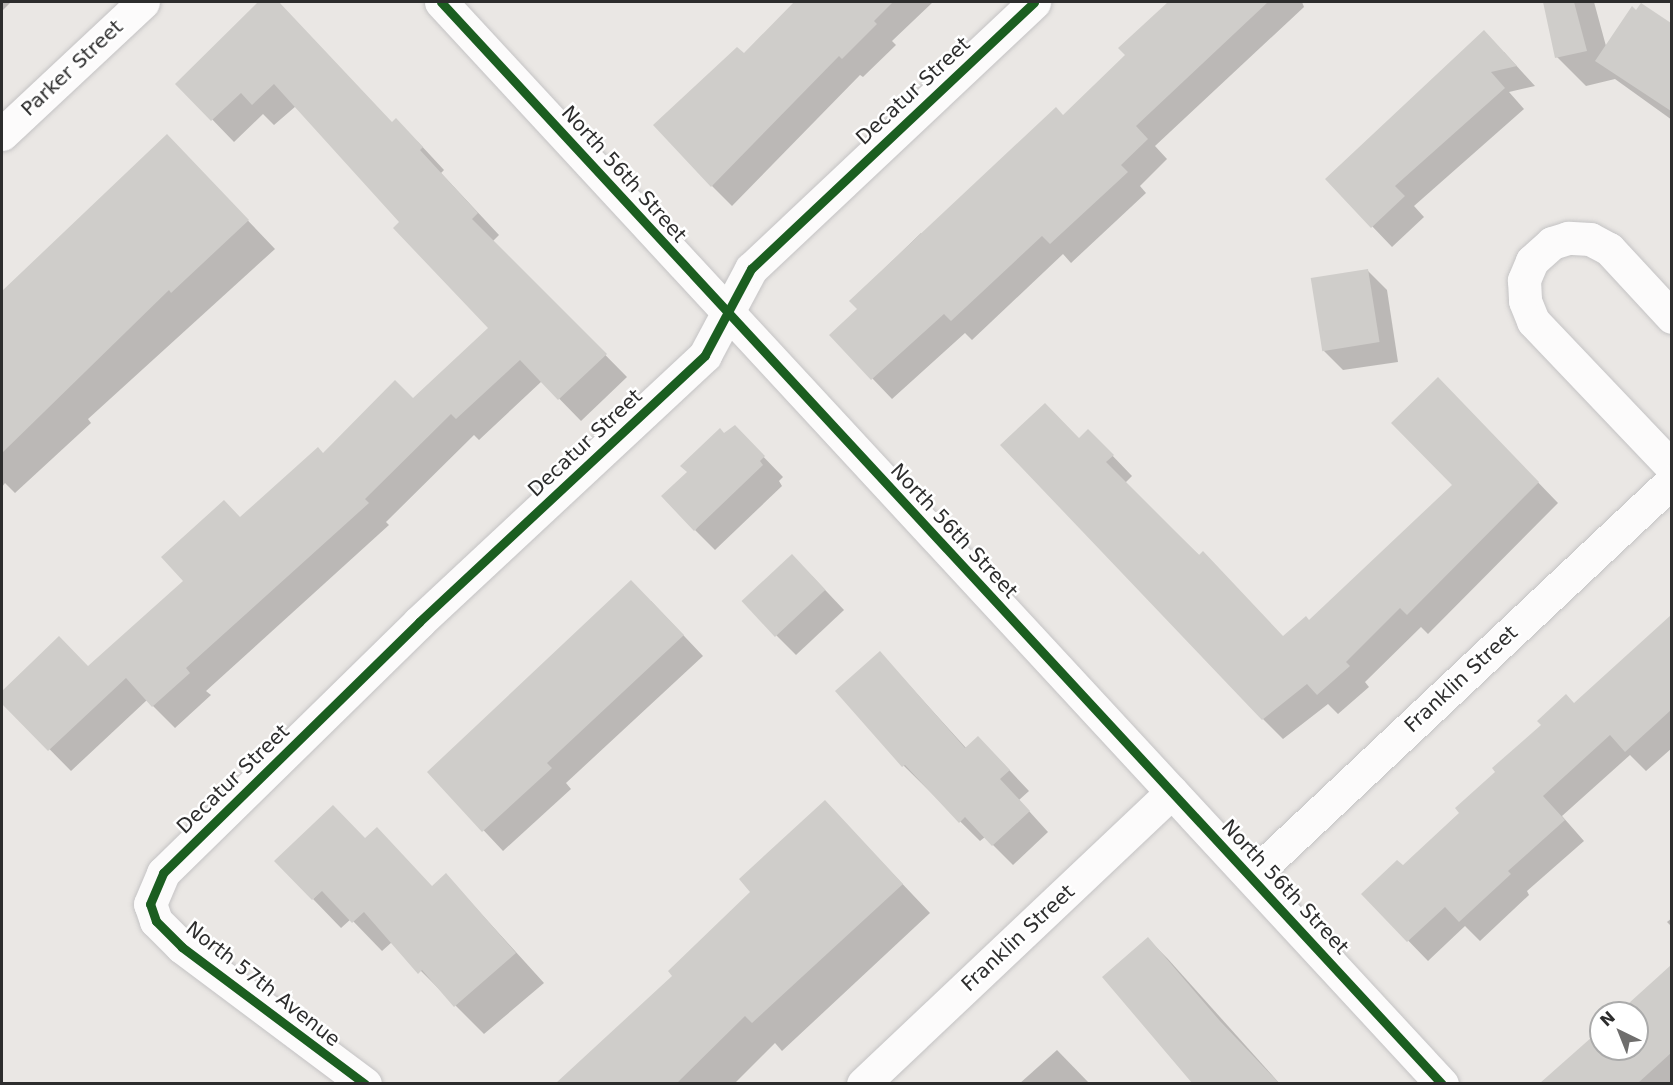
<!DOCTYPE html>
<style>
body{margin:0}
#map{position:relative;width:1673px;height:1085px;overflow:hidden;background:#eae7e4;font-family:"DejaVu Sans",sans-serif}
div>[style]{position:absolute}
.shadow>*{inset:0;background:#0003}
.building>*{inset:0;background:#cfcdca;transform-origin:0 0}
.roads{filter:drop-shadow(0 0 2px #c4c3c4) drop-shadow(0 0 2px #c4c3c4)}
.street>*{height:33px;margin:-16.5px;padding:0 16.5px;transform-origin:16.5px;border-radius:16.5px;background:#fcfbfb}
.cycleway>*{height:9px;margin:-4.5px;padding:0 4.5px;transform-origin:4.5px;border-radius:4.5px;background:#1b5e20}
span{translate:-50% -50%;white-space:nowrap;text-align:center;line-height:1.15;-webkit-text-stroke:5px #fff;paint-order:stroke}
.street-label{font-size:20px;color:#2d2d2d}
.frame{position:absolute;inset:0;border:3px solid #2d2d2d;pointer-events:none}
.north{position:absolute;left:1589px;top:1001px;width:60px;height:60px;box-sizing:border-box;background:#fff;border:2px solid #ababab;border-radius:50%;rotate:317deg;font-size:16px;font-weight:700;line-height:24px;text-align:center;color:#2d2d2d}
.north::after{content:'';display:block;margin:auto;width:21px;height:27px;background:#6f6e6d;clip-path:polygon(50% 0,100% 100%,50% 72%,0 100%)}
</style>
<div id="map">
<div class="shadow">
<div style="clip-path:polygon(2px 2px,11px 2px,2px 11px)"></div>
<div style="clip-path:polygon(261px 2px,268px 2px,392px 124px,418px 142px,444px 170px,441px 173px,499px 235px,493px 241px,627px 377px,581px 421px,542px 381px,479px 440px,474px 435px,386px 522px,389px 525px,206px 691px,211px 695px,175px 728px,147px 700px,71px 771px,2px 701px,2px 693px,59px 638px,88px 668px,185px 581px,241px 519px,324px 454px,412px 400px,490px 328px,401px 222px,296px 106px,274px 125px,263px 114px,234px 142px,178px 84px)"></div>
<div style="clip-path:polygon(805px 2px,933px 2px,892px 41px,896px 45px,863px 77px,860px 75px,732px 206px,712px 186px,744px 55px,767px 39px)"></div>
<div style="clip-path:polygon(1182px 2px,1302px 2px,1304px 7px,1155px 146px,1167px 159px,1140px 186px,1146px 193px,1071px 263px,1063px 254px,972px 340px,965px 333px,892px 399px,831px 335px,859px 309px,851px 301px,921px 233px,924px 236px,1063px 117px,1127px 55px,1124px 53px)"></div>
<div style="clip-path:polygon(1544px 2px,1594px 2px,1606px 46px,1632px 8px,1672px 34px,1672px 120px,1615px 79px,1586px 86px,1557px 57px)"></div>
<div style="clip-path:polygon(1504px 52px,1535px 86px,1509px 92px,1524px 109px,1414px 206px,1424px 217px,1392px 247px,1327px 179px)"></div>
<div style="clip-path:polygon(167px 136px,275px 249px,88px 419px,91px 423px,15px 493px,5px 483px,2px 487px,2px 292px)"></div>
<div style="clip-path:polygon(1367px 270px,1387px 290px,1398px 362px,1343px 370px,1323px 350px)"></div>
<div style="clip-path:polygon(1458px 399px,1558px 503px,1428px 634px,1421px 627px,1365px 682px,1369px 687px,1338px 714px,1328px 704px,1283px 739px,1263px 719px,1080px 440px,1108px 451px,1132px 476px,1125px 483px,1284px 638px,1310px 622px,1454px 485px)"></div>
<div style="clip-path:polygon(754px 447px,783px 477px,779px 481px,782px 486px,715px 550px,695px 530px)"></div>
<div style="clip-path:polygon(812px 576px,844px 610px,796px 655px,776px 635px)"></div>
<div style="clip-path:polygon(651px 601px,703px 656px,566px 783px,571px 789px,503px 851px,429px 772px)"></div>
<div style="clip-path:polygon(1672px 620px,1672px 748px,1646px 771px,1630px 755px,1562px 816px,1584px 841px,1527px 891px,1529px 895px,1480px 941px,1465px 926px,1428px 961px,1363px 894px,1403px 867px,1574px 704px)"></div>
<div style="clip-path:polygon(880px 653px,967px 749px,998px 758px,1029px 791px,1019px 800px,1048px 832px,1013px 865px,985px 837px,980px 841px,904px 766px)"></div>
<div style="clip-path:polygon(825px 802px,930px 913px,782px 1051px,775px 1043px,734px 1084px,558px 1084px,674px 976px,753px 892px)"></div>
<div style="clip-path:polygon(366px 840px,432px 887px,446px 875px,544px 983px,484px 1034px,392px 942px,382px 951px,351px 919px,341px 928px,313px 899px)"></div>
<div style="clip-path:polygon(1672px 918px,1672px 927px,1667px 922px)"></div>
<div style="clip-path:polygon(1148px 939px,1168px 959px,1280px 1084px,1194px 1084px,1104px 977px)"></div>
<div style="clip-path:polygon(1672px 967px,1672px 1084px,1551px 1084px,1547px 1079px,1601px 1031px,1601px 1049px,1637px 1049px,1637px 1013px,1621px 1013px)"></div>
<div style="clip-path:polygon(1057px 1050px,1090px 1084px,1019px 1084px)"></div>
</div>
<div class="building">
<div style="clip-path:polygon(258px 2px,279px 2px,392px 122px,396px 118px,423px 147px,420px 150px,478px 213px,472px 219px,607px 354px,558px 400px,520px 360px,456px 419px,451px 414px,365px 499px,369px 503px,186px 668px,190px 673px,152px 707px,126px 678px,48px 751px,2px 704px,2px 691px,59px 636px,88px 666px,183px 581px,161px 557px,224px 500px,240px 517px,318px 447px,323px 453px,395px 380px,413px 398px,488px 328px,393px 228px,399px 222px,274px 84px,252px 105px,241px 93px,211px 121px,175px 84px)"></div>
<div style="clip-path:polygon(794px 2px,893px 2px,874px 21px,877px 24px,842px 59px,839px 56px,711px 187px,653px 125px,737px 47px,744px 53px)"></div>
<div style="clip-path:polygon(1168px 2px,1268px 2px,1136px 126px,1148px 139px,1121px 165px,1128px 172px,1050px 244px,1042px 236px,951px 321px,944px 314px,871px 380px,829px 335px,857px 309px,849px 301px,1056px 107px,1063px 115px,1125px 55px,1118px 48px)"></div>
<div style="clip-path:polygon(1543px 2px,1574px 2px,1587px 51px,1555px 58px)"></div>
<div style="clip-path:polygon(1641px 3px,1671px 23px,1671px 111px,1595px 61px,1632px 6px,1636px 10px)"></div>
<div style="clip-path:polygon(1484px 30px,1517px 66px,1491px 72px,1505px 88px,1395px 186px,1405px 196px,1371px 228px,1325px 179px)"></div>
<div style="clip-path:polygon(167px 134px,249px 220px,171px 293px,169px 290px,2px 453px,2px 291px)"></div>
<div style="left:1368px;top:269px;width:74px;height:58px;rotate:81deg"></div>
<div style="clip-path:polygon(1438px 377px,1539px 482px,1407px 615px,1400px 608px,1346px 662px,1350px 666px,1317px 695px,1307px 684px,1262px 720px,1000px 445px,1045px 403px,1079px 438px,1088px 429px,1114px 455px,1106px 462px,1199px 555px,1203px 551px,1283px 636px,1306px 616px,1309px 620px,1452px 485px,1391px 423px)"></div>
<div style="clip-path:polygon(735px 425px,765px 456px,760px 461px,763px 465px,694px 531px,661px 496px,687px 472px,680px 466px,720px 428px,724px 433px)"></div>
<div style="left:792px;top:554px;width:49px;height:69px;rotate:47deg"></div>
<div style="clip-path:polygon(631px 580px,684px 635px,547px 763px,552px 768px,482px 832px,427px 772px)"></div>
<div style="clip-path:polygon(1671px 615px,1671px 710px,1625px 752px,1610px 735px,1543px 796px,1565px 820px,1508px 871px,1511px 874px,1459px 922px,1445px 907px,1407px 942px,1361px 894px,1397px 860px,1403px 865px,1459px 813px,1455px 808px,1495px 772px,1492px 768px,1541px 725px,1537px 721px,1566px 694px,1574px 703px)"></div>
<div style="clip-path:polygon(880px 651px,965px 748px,978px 736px,1010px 770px,1000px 779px,1030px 811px,992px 846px,965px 817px,959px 823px,905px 765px,902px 767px,835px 691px)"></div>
<div style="clip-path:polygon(825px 800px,903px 884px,752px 1023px,745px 1016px,677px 1083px,556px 1083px,672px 976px,668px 971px,750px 892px,739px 879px)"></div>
<div style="clip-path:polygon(333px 805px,365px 838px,377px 827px,432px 886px,446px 873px,516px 953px,454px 1007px,422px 970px,418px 974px,364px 912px,352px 923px,322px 891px,312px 900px,274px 861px)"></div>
<div style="clip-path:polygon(1148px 937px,1220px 1021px,1279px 1083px,1192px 1083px,1102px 977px)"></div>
<div style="clip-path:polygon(1671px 965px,1671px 1053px,1638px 1083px,1540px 1083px,1601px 1029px,1601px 1049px,1637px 1049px,1637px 1013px,1618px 1013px)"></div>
</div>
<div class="roads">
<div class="street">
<div style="left:441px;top:2px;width:1474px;rotate:47.23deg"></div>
<div style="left:2px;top:134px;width:193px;rotate:-43.1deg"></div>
<div style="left:1672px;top:317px;width:93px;rotate:-132.8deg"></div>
<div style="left:1609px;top:249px;width:21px;rotate:-152deg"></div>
<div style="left:1590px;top:239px;width:22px;rotate:-177deg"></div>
<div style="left:1568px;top:238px;width:17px;rotate:163deg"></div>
<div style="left:1552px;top:243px;width:27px;rotate:138deg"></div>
<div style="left:1532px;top:261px;width:21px;rotate:113deg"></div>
<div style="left:1524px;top:280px;width:21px;rotate:87deg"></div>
<div style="left:1525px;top:301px;width:22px;rotate:68deg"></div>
<div style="left:1533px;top:321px;width:202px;rotate:46.4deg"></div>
<div style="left:1251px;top:877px;width:578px;rotate:-43.25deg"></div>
<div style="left:365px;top:1084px;width:229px;rotate:-143.2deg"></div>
<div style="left:182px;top:947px;width:37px;rotate:-135deg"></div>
<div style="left:156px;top:921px;width:18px;rotate:-109deg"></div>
<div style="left:150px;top:904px;width:34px;rotate:-67deg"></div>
<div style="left:163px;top:873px;width:359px;rotate:-44.4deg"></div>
<div style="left:419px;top:622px;width:391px;rotate:-43deg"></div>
<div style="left:705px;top:355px;width:98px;rotate:-61.9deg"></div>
<div style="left:751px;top:269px;width:389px;rotate:-43.3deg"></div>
<div style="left:863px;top:1084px;width:425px;rotate:-43.4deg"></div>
</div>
</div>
<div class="cycleway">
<div style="left:441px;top:2px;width:1474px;rotate:47.23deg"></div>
<div style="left:365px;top:1084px;width:229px;rotate:-143.2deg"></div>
<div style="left:182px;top:947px;width:37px;rotate:-135deg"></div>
<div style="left:156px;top:921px;width:18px;rotate:-109deg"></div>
<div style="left:150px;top:904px;width:34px;rotate:-67deg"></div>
<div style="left:163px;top:873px;width:359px;rotate:-44.4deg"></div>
<div style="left:419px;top:622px;width:391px;rotate:-43deg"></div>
<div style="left:705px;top:355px;width:98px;rotate:-61.9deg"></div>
<div style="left:751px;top:269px;width:389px;rotate:-43.3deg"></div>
</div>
<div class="street-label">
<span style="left:72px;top:68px;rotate:-43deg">Parker Street</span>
<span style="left:913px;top:91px;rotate:-43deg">Decatur Street</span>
<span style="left:624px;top:174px;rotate:48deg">North 56th Street</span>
<span style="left:585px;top:443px;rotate:-43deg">Decatur Street</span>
<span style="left:954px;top:531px;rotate:47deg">North 56th Street</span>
<span style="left:1461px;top:679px;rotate:-43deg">Franklin Street</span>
<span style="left:233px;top:779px;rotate:-44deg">Decatur Street</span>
<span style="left:1285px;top:887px;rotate:47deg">North 56th Street</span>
<span style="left:1018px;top:938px;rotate:-43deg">Franklin Street</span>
<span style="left:263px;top:984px;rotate:38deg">North 57th Avenue</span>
</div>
<div class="frame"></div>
<div class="north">N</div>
</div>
